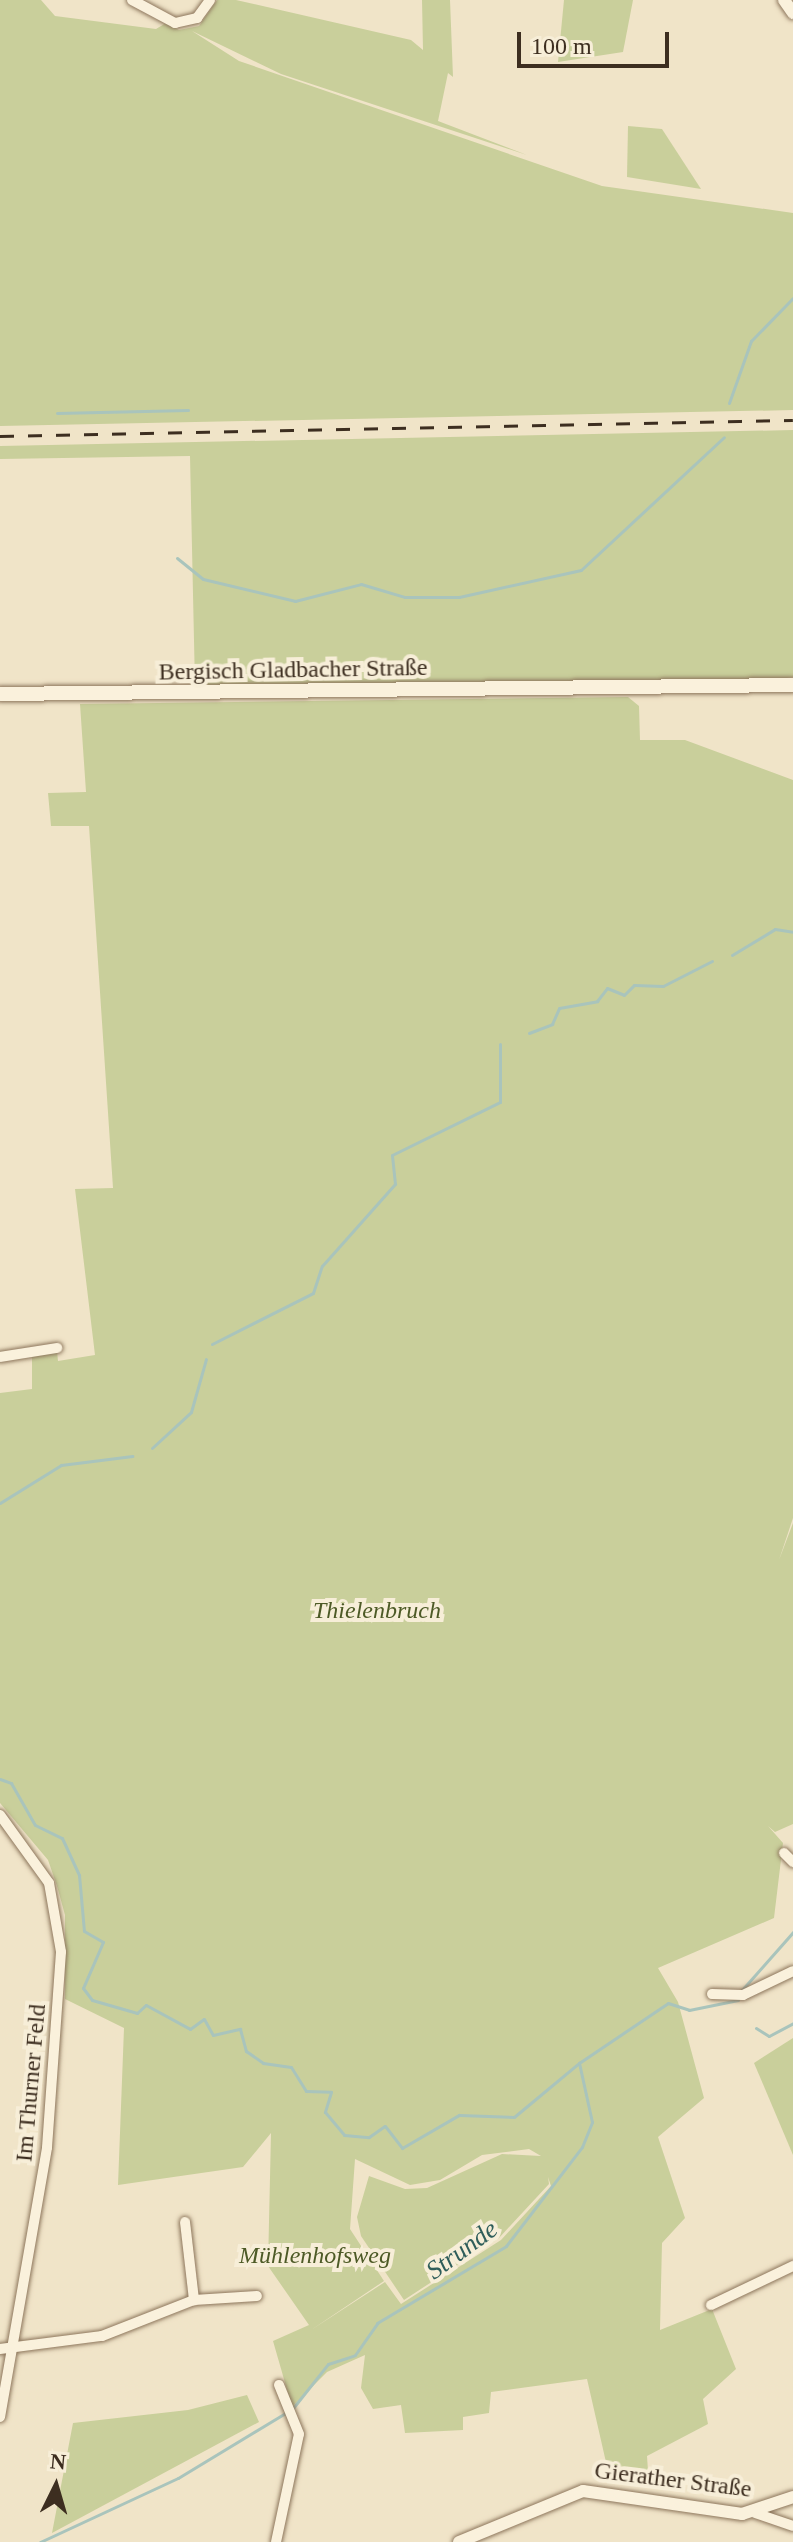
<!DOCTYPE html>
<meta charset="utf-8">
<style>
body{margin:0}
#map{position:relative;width:793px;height:2542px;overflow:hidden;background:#f0e4c8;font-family:Georgia,serif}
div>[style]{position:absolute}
.green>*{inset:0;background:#c9cf9b}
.stream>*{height:3px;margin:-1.5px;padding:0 1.5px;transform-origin:1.5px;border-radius:1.5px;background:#a9c4bc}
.roads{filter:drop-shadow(0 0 2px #8d765c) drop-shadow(0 0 2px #8d765c)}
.minor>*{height:10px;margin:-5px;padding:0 5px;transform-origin:5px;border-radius:5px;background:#faf1dc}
.tertiary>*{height:12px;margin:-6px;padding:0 6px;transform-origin:6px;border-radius:6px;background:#faf1dc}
.secondary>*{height:14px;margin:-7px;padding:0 7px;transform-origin:7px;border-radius:7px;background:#faf1dc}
.rail>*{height:3px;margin-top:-1.5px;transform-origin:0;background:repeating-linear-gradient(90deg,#3d2e20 0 14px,transparent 0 28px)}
span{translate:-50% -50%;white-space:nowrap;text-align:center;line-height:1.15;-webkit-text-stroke:8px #f7eed8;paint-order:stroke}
.street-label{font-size:24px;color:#3d2e20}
.park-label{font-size:24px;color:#4d5a26;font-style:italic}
.water-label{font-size:26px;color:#2f5d5a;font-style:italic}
.north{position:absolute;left:16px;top:2446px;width:80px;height:80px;-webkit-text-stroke:6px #f7eed8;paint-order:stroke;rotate:5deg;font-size:22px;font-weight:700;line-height:32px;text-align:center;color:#3d2e20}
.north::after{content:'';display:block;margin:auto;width:28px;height:36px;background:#3d2e20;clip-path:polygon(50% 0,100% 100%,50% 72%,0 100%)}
.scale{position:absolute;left:517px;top:32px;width:152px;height:36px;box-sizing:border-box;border:4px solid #3d2e20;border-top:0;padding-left:10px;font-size:24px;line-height:28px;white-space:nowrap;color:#3d2e20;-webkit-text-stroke:6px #f7eed8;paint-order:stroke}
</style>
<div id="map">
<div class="green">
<div style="clip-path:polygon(0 0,41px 0,55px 16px,156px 29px,166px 23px,179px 30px,199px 26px,217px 0,236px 0,411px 40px,423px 50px,422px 0,450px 0,453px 77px,448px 73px,438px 121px,527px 155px,281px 74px,192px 31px,239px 61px,602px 186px,793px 213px,793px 410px,0 426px)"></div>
<div style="clip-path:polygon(564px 0,633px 0,623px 52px,558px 62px)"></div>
<div style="clip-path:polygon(628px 126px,662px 129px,701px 189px,627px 177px)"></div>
<div style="clip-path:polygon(793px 430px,793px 677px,769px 681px,195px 686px,190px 456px,0 459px,0 446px)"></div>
<div style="clip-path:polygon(evenodd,628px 697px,639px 706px,640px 740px,685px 740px,793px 780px,793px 1518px,779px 1560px,793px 1523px,793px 1824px,775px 1832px,768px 1826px,783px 1843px,774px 1918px,658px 1968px,678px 2002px,704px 2098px,658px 2137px,685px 2218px,662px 2243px,660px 2330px,712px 2309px,736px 2369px,703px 2399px,708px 2424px,647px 2456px,649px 2486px,608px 2471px,587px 2379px,491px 2392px,489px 2413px,463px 2417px,463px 2430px,405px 2433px,401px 2405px,373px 2409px,361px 2388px,365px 2355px,327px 2372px,292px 2407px,273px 2341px,309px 2325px,268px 2266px,271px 2133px,243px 2167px,118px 2185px,124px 2028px,65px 1999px,65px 1915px,57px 1886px,48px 1860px,0 1803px,0 1393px,32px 1389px,32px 1355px,57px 1351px,58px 1361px,95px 1355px,75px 1189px,113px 1188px,89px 826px,51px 826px,48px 793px,86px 792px,80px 704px,628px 697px,529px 2149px,541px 2156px,502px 2154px,427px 2188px,405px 2189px,369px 2176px,357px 2217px,361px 2236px,404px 2300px,499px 2238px,549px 2184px,548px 2177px,551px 2186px,501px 2240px,401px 2304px,385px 2282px,311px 2330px,384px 2281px,350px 2229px,355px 2159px,410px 2185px,440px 2180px,482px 2155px,529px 2149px)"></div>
<div style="clip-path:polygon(793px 2038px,793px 2155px,754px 2063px)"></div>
<div style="clip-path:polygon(247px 2395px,259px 2422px,52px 2533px,73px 2423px,188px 2410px)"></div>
</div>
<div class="stream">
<div style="left:729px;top:403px;width:66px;rotate:-70.5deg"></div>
<div style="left:751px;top:341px;width:60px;rotate:-45.7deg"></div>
<div style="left:57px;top:413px;width:131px;rotate:-1.3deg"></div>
<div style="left:177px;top:558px;width:33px;rotate:39deg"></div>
<div style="left:203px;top:579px;width:95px;rotate:13.4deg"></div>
<div style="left:295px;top:601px;width:68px;rotate:-14.4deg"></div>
<div style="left:361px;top:584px;width:46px;rotate:16.5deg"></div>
<div style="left:405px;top:597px;width:54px"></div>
<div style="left:459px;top:597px;width:125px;rotate:-12.5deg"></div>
<div style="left:581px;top:570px;width:195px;rotate:-42.9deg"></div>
<div style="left:732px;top:955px;width:50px;rotate:-31.2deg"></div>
<div style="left:775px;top:929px;width:18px;rotate:9deg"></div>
<div style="left:529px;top:1033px;width:25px;rotate:-21deg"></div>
<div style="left:552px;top:1024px;width:17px;rotate:-66deg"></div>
<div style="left:559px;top:1008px;width:39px;rotate:-10deg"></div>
<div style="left:597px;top:1001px;width:16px;rotate:-52deg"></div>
<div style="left:607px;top:988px;width:18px;rotate:22deg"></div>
<div style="left:624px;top:995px;width:14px;rotate:-45deg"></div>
<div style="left:634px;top:985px;width:29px;rotate:2deg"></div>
<div style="left:663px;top:986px;width:55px;rotate:-27deg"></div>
<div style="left:212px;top:1344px;width:113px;rotate:-26.8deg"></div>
<div style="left:313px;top:1293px;width:28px;rotate:-72deg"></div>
<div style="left:322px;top:1266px;width:110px;rotate:-48.3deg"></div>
<div style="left:395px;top:1184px;width:29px;rotate:-96deg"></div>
<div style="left:392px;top:1155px;width:120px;rotate:-26.1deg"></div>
<div style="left:500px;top:1102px;width:58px;rotate:-90deg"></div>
<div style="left:152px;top:1448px;width:53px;rotate:-42.7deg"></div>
<div style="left:191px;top:1412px;width:55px;rotate:-74.2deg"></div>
<div style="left:0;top:1503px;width:72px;rotate:-31.9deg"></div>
<div style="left:61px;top:1465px;width:72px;rotate:-7.2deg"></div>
<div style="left:0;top:1779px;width:12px;rotate:20deg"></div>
<div style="left:11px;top:1783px;width:48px;rotate:60.3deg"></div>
<div style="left:35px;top:1825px;width:30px;rotate:26deg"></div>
<div style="left:62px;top:1838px;width:41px;rotate:65.3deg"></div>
<div style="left:79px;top:1875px;width:56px;rotate:84.9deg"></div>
<div style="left:84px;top:1931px;width:22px;rotate:30deg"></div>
<div style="left:103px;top:1942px;width:50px;rotate:113.5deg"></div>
<div style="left:83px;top:1988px;width:15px;rotate:53deg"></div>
<div style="left:92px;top:2000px;width:47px;rotate:16.1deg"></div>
<div style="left:137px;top:2013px;width:12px;rotate:-42deg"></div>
<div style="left:146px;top:2005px;width:50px;rotate:28.6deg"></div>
<div style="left:190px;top:2029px;width:17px;rotate:-36deg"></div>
<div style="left:204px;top:2019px;width:18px;rotate:61deg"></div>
<div style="left:213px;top:2035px;width:28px;rotate:-13deg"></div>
<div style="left:240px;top:2029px;width:23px;rotate:75deg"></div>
<div style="left:246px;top:2051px;width:21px;rotate:35deg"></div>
<div style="left:263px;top:2063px;width:28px;rotate:8deg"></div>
<div style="left:291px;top:2067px;width:28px;rotate:58deg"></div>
<div style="left:306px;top:2091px;width:25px;rotate:2deg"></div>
<div style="left:331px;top:2092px;width:21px;rotate:107deg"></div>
<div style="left:325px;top:2112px;width:30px;rotate:50deg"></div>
<div style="left:344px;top:2135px;width:25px;rotate:5deg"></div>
<div style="left:369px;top:2137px;width:19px;rotate:-35deg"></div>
<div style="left:385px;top:2126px;width:28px;rotate:52deg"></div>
<div style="left:402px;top:2148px;width:66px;rotate:-30.1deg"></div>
<div style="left:459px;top:2115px;width:55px;rotate:2.1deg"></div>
<div style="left:514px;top:2117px;width:85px;rotate:-39.7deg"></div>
<div style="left:740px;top:1992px;width:80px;rotate:-48.5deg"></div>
<div style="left:756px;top:2028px;width:15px;rotate:32deg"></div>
<div style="left:769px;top:2036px;width:27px;rotate:-28deg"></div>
<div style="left:293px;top:2408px;width:56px;rotate:-51.5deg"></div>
<div style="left:328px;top:2364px;width:28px;rotate:-18deg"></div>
<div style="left:355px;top:2355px;width:39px;rotate:-55deg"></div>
<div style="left:377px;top:2323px;width:150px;rotate:-30.8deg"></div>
<div style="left:506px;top:2246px;width:125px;rotate:-52.5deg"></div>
<div style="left:582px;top:2147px;width:27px;rotate:-68deg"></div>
<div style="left:592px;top:2122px;width:60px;rotate:-102.4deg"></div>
<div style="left:579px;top:2063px;width:107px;rotate:-34deg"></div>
<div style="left:668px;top:2003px;width:22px;rotate:18deg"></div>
<div style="left:689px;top:2010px;width:50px;rotate:-11.5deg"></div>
<div style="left:40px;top:2542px;width:152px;rotate:-24.9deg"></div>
<div style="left:178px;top:2478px;width:127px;rotate:-31.2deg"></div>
</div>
<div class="roads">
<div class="minor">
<div style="left:132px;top:0;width:49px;rotate:28.1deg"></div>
<div style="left:175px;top:23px;width:23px;rotate:-13deg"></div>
<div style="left:197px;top:18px;width:22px;rotate:-54deg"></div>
<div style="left:0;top:1357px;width:58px;rotate:-9deg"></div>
<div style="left:0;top:1815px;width:84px;rotate:54.2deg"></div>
<div style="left:49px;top:1883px;width:70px;rotate:80.1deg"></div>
<div style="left:61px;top:1952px;width:196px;rotate:94.1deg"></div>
<div style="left:47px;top:2148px;width:273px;rotate:99.9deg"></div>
<div style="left:784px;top:1853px;width:13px;rotate:45deg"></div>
<div style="left:712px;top:1994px;width:31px;rotate:2deg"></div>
<div style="left:743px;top:1995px;width:55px;rotate:-25.6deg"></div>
<div style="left:185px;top:2222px;width:79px;rotate:83.4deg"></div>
<div style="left:711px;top:2305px;width:91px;rotate:-25.4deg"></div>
<div style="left:0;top:2349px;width:103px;rotate:-7.3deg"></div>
<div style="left:102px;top:2336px;width:99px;rotate:-21.4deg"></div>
<div style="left:194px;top:2300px;width:63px;rotate:-3.6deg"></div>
<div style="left:755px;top:2513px;width:40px;rotate:18.9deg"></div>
<div style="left:276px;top:2542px;width:110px;rotate:-78deg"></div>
<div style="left:299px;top:2434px;width:53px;rotate:-112.2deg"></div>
</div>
<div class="tertiary">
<div style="left:784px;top:0;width:16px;rotate:55deg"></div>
<div style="left:459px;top:2542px;width:134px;rotate:-22.4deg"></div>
<div style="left:583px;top:2491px;width:161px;rotate:8.2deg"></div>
<div style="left:742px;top:2514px;width:54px;rotate:-18.4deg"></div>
</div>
<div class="secondary">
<div style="left:0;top:694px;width:793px;rotate:-0.65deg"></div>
</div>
</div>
<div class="rail">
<div style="left:0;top:436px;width:793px;rotate:-1.16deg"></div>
</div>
<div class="street-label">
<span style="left:293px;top:670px;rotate:-1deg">Bergisch Gladbacher Straße</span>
<span style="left:31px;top:2083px;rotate:-85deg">Im Thurner Feld</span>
<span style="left:673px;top:2480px;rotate:7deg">Gierather Straße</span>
</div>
<div class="park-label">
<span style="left:377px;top:1611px">Thielenbruch</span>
<span style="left:315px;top:2256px">Mühlenhofsweg</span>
</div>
<div class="water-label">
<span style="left:462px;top:2250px;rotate:-36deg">Strunde</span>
</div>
<div class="north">N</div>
<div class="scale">100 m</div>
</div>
